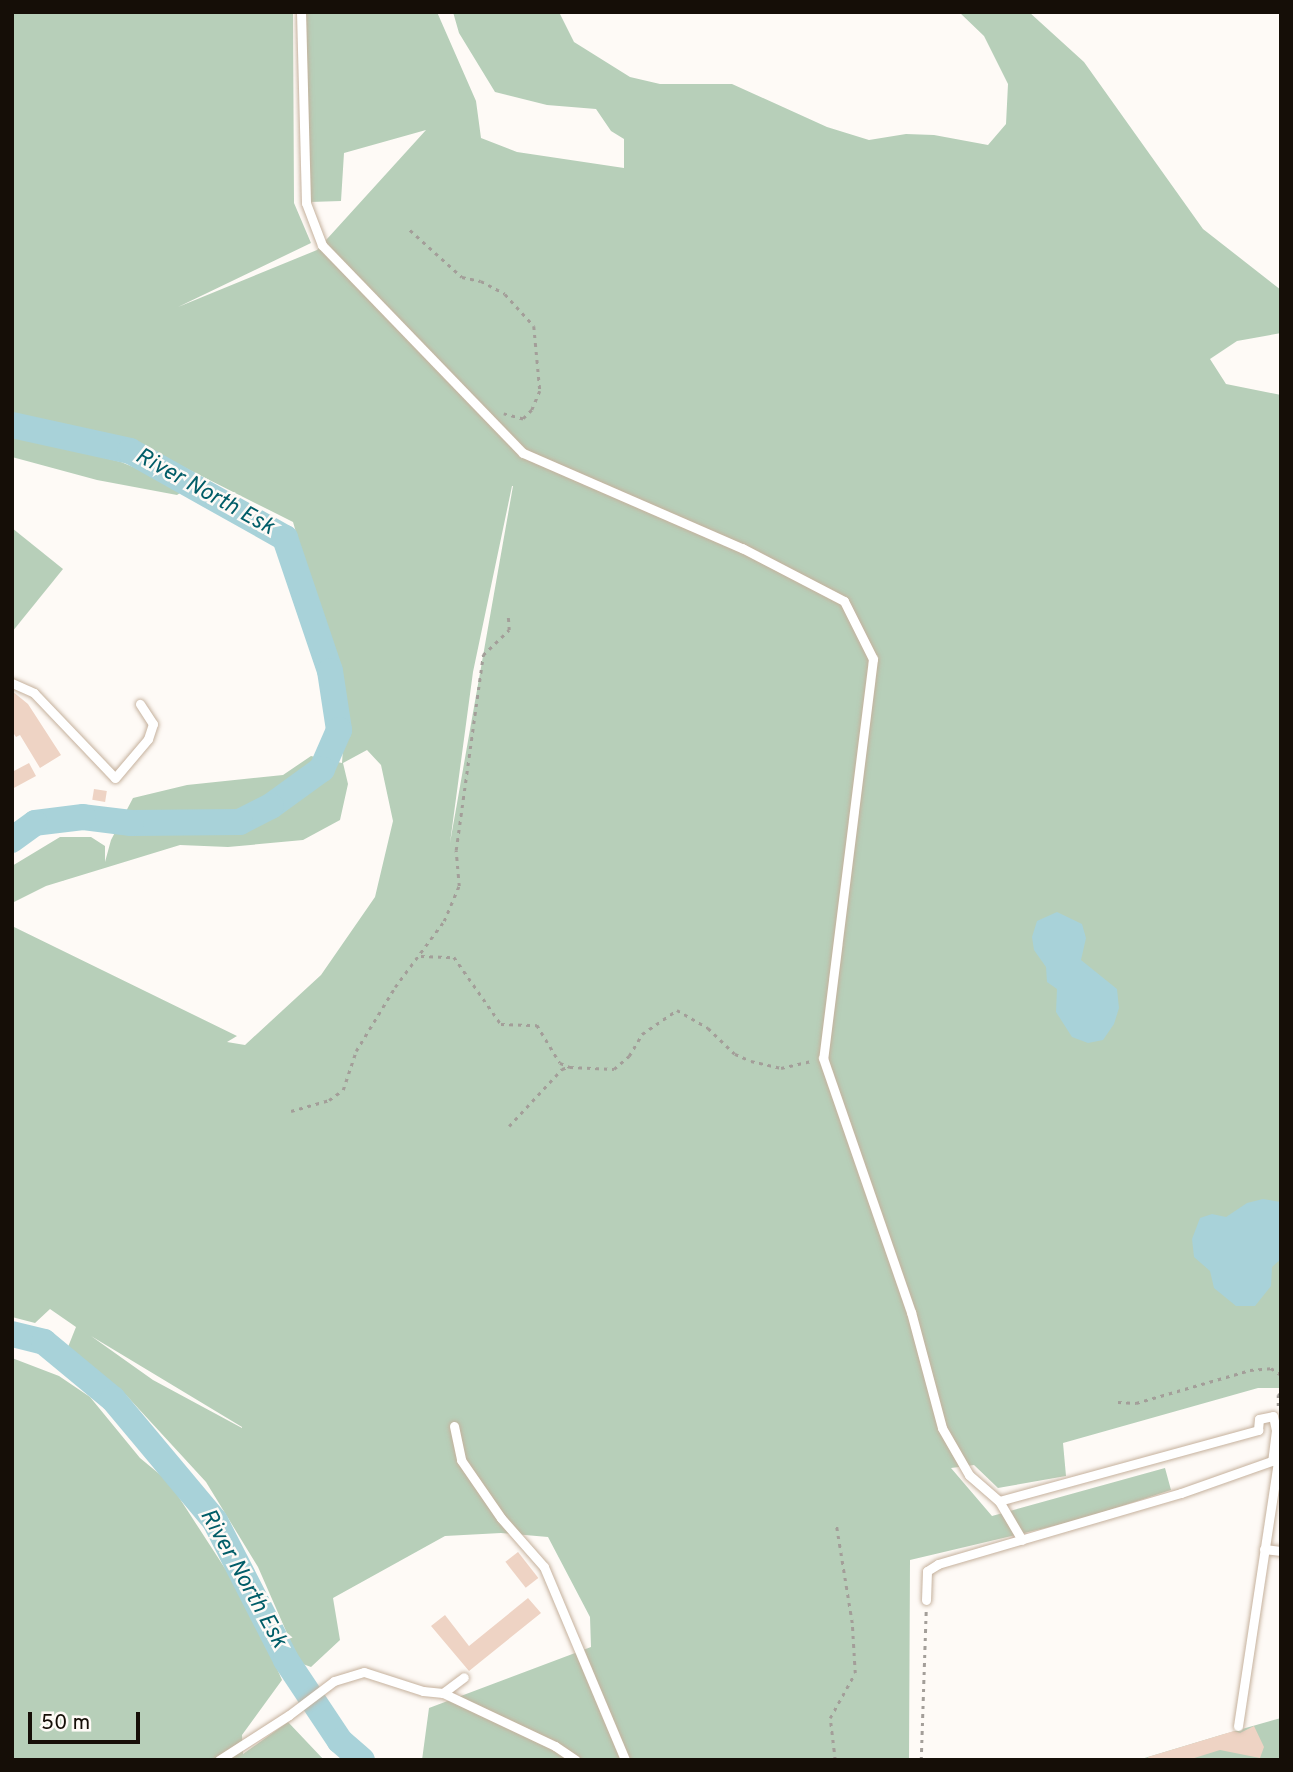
<!DOCTYPE html>
<style>
body{margin:0}
#map{position:relative;width:1293px;height:1772px;overflow:hidden;background:#fefaf6;font-family:Overpass,sans-serif}
div>[style]{position:absolute}
.green>*{inset:0;background:#b7cfb9}
.water>*{inset:0;background:#a8d2d9}
.river>*{height:26px;margin:-13px;padding:0 13px;transform-origin:13px;border-radius:13px;background:#a8d2d9}
.building>*{inset:0;background:#eed3c4;transform-origin:0 0}
.path>*{height:2.5px;margin-top:-1.25px;transform-origin:0;background:repeating-linear-gradient(90deg,#a39e99 0 3.5px,transparent 0 8.5px)}
.roads{filter:drop-shadow(0 0 2px #c5b19d) drop-shadow(0 0 2px #c5b19d)}
.service>*{height:9px;margin:-4.5px;padding:0 4.5px;transform-origin:4.5px;border-radius:4.5px;background:#fff}
span{translate:-50% -50%;white-space:nowrap;text-align:center;line-height:1.15;-webkit-text-stroke:5px #fefaf6;paint-order:stroke}
.water-label{font-size:23px;color:#015d68;font-style:italic}
.frame{position:absolute;inset:0;border:14px solid #150e07;pointer-events:none}
.scale{position:absolute;left:28px;top:1712px;width:112px;height:32px;box-sizing:border-box;border:4px solid #150e07;border-top:0;padding-left:9px;font-size:21px;line-height:24px;white-space:nowrap;color:#150e07;-webkit-text-stroke:5px #fefaf6;paint-order:stroke}
</style>
<div id="map">
<div class="green">
<div style="clip-path:polygon(evenodd,12px 12px,293px 12px,294px 203px,311px 243px,178px 307px,317px 250px,426px 130px,344px 153px,341px 201px,310px 202px,306px 12px,437px 12px,476px 101px,481px 138px,517px 152px,624px 168px,624px 139px,611px 131px,596px 109px,547px 105px,495px 92px,459px 33px,453px 12px,559px 12px,574px 42px,630px 77px,660px 84px,732px 84px,827px 127px,869px 140px,906px 134px,934px 135px,988px 145px,1006px 124px,1008px 84px,984px 36px,959px 12px,1029px 12px,1084px 62px,1203px 229px,1281px 290px,1281px 333px,1237px 341px,1210px 359px,1226px 384px,1281px 395px,1281px 1388px,1258px 1388px,1063px 1443px,1066px 1476px,998px 1488px,974px 1465px,951px 1468px,992px 1516px,1165px 1468px,1171px 1490px,1079px 1520px,910px 1560px,909px 1760px,422px 1760px,429px 1708px,591px 1647px,590px 1617px,548px 1537px,501px 1533px,445px 1536px,333px 1598px,340px 1640px,311px 1667px,300px 1663px,258px 1567px,206px 1482px,126px 1395px,68px 1347px,76px 1327px,50px 1309px,35px 1323px,12px 1317px,12px 926px,237px 1036px,227px 1042px,245px 1045px,321px 975px,375px 897px,393px 821px,381px 765px,367px 750px,343px 763px,348px 784px,340px 820px,303px 840px,228px 847px,180px 845px,46px 886px,12px 903px,12px 866px,60px 837px,91px 837px,105px 846px,105px 862px,111px 840px,133px 798px,187px 785px,283px 775px,311px 756px,342px 763px,345px 717px,336px 669px,293px 522px,134px 442px,12px 416px,12px 12px,512px 486px,513px 486px,450px 843px,473px 672px,512px 486px,12px 12px,91px 1336px,242px 1427px,242px 1428px,153px 1380px,91px 1336px)"></div>
<div style="clip-path:polygon(12px 435px,121px 462px,186px 489px,177px 495px,97px 480px,12px 457px)"></div>
<div style="clip-path:polygon(12px 528px,63px 569px,12px 632px)"></div>
<div style="clip-path:polygon(12px 1358px,59px 1376px,90px 1397px,140px 1458px,169px 1482px,250px 1607px,282px 1680px,242px 1735px,243px 1754px,288px 1722px,324px 1760px,12px 1760px)"></div>
<div style="clip-path:polygon(1281px 1718px,1281px 1760px,1138px 1760px,1221px 1735px)"></div>
</div>
<div class="water">
<div style="clip-path:polygon(1057px 912px,1082px 924px,1086px 938px,1081px 960px,1117px 989px,1119px 1008px,1114px 1024px,1103px 1040px,1088px 1043px,1072px 1037px,1056px 1012px,1057px 989px,1047px 982px,1046px 967px,1034px 950px,1032px 937px,1037px 921px)"></div>
<div style="clip-path:polygon(1263px 1199px,1281px 1202px,1281px 1259px,1272px 1267px,1271px 1286px,1255px 1306px,1236px 1306px,1214px 1288px,1210px 1271px,1194px 1257px,1192px 1239px,1200px 1218px,1212px 1214px,1226px 1217px,1247px 1203px)"></div>
</div>
<div class="river">
<div style="left:12px;top:425px;width:121px;rotate:12.4deg"></div>
<div style="left:130px;top:451px;width:178px;rotate:29.3deg"></div>
<div style="left:285px;top:538px;width:140px;rotate:71.3deg"></div>
<div style="left:330px;top:671px;width:60px;rotate:81.3deg"></div>
<div style="left:339px;top:730px;width:43px;rotate:113.6deg"></div>
<div style="left:322px;top:769px;width:63px;rotate:144deg"></div>
<div style="left:271px;top:806px;width:35px;rotate:153deg"></div>
<div style="left:240px;top:822px;width:109px;rotate:179.5deg"></div>
<div style="left:131px;top:823px;width:48px;rotate:-172.9deg"></div>
<div style="left:83px;top:817px;width:48px;rotate:172.9deg"></div>
<div style="left:35px;top:823px;width:29px;rotate:144deg"></div>
<div style="left:12px;top:1334px;width:33px;rotate:14deg"></div>
<div style="left:44px;top:1342px;width:89px;rotate:39.6deg"></div>
<div style="left:113px;top:1399px;width:159px;rotate:50.1deg"></div>
<div style="left:215px;top:1521px;width:156px;rotate:62.9deg"></div>
<div style="left:286px;top:1660px;width:97px;rotate:56.3deg"></div>
<div style="left:340px;top:1741px;width:29px;rotate:41deg"></div>
</div>
<div class="building">
<div style="clip-path:polygon(12px 691px,28px 704px,61px 755px,40px 768px,20px 735px,16px 737px,12px 731px)"></div>
<div style="clip-path:polygon(29px 763px,36px 776px,12px 789px,12px 772px)"></div>
<div style="left:94px;top:789px;width:13px;height:11px;rotate:9deg"></div>
<div style="left:518px;top:1552px;width:33px;height:16px;rotate:52deg"></div>
<div style="clip-path:polygon(528px 1598px,541px 1613px,469px 1671px,431px 1626px,445px 1615px,469px 1646px)"></div>
<div style="clip-path:polygon(1254px 1726px,1264px 1747px,1260px 1758px,1220px 1750px,1188px 1760px,1149px 1760px,1148px 1757px,1234px 1731px,1240px 1733px)"></div>
</div>
<div class="path">
<div style="left:410px;top:230px;width:70px;rotate:42.1deg"></div>
<div style="left:462px;top:277px;width:19px;rotate:12deg"></div>
<div style="left:481px;top:281px;width:27px;rotate:28deg"></div>
<div style="left:505px;top:294px;width:43px;rotate:47.8deg"></div>
<div style="left:534px;top:326px;width:65px;rotate:84.7deg"></div>
<div style="left:540px;top:391px;width:21px;rotate:113deg"></div>
<div style="left:532px;top:410px;width:13px;rotate:135deg"></div>
<div style="left:523px;top:419px;width:20px;rotate:-165deg"></div>
<div style="left:421px;top:956px;width:33px;rotate:2deg"></div>
<div style="left:454px;top:957px;width:82px;rotate:55deg"></div>
<div style="left:501px;top:1024px;width:36px;rotate:2deg"></div>
<div style="left:537px;top:1025px;width:44px;rotate:58.8deg"></div>
<div style="left:560px;top:1063px;width:11px;rotate:22deg"></div>
<div style="left:570px;top:1067px;width:44px;rotate:2.6deg"></div>
<div style="left:614px;top:1069px;width:20px;rotate:-41deg"></div>
<div style="left:629px;top:1056px;width:26px;rotate:-59deg"></div>
<div style="left:642px;top:1034px;width:42px;rotate:-34.4deg"></div>
<div style="left:677px;top:1010px;width:36px;rotate:30deg"></div>
<div style="left:708px;top:1028px;width:37px;rotate:44deg"></div>
<div style="left:735px;top:1054px;width:17px;rotate:24deg"></div>
<div style="left:751px;top:1061px;width:31px;rotate:13deg"></div>
<div style="left:781px;top:1068px;width:31px;rotate:-13deg"></div>
<div style="left:291px;top:1111px;width:40px;rotate:-16deg"></div>
<div style="left:329px;top:1100px;width:17px;rotate:-36deg"></div>
<div style="left:343px;top:1090px;width:41px;rotate:-71.6deg"></div>
<div style="left:356px;top:1051px;width:75px;rotate:-58.6deg"></div>
<div style="left:395px;top:987px;width:82px;rotate:-53.4deg"></div>
<div style="left:444px;top:921px;width:38px;rotate:-67deg"></div>
<div style="left:459px;top:886px;width:36px;rotate:-95deg"></div>
<div style="left:456px;top:850px;width:197px;rotate:-82.1deg"></div>
<div style="left:483px;top:655px;width:36px;rotate:-44deg"></div>
<div style="left:509px;top:630px;width:14px;rotate:-94deg"></div>
<div style="left:509px;top:1126px;width:78px;rotate:-47.1deg"></div>
<div style="left:562px;top:1069px;width:6px;rotate:-18deg"></div>
<div style="left:1118px;top:1402px;width:18px;rotate:3deg"></div>
<div style="left:1136px;top:1403px;width:119px;rotate:-16.1deg"></div>
<div style="left:1250px;top:1370px;width:21px;rotate:-5deg"></div>
<div style="left:1271px;top:1368px;width:12px;rotate:35deg"></div>
<div style="left:1278px;top:1406px;width:11px;rotate:-90deg"></div>
<div style="left:1278px;top:1395px;width:4px;rotate:-34deg"></div>
<div style="left:835px;top:1760px;width:42px;rotate:-96.8deg"></div>
<div style="left:830px;top:1718px;width:51px;rotate:-60.9deg"></div>
<div style="left:855px;top:1673px;width:50px;rotate:-93.4deg"></div>
<div style="left:852px;top:1623px;width:100px;rotate:-99.2deg"></div>
<div style="left:921px;top:1760px;width:150px;rotate:-88.1deg"></div>
</div>
<div class="roads">
<div class="service">
<div style="left:301px;top:12px;width:191px;rotate:88.5deg"></div>
<div style="left:306px;top:203px;width:45px;rotate:69.1deg"></div>
<div style="left:322px;top:245px;width:289px;rotate:46deg"></div>
<div style="left:523px;top:453px;width:239px;rotate:23.5deg"></div>
<div style="left:742px;top:548px;width:115px;rotate:27.5deg"></div>
<div style="left:844px;top:601px;width:65px;rotate:63.4deg"></div>
<div style="left:873px;top:659px;width:402px;rotate:97.1deg"></div>
<div style="left:823px;top:1058px;width:269px;rotate:70.9deg"></div>
<div style="left:911px;top:1312px;width:120px;rotate:75deg"></div>
<div style="left:942px;top:1428px;width:54px;rotate:60.1deg"></div>
<div style="left:969px;top:1475px;width:40px;rotate:41deg"></div>
<div style="left:999px;top:1501px;width:269px;rotate:-15.3deg"></div>
<div style="left:1258px;top:1430px;width:11px;rotate:-85deg"></div>
<div style="left:1259px;top:1419px;width:14px;rotate:-12deg"></div>
<div style="left:1273px;top:1416px;width:14px;rotate:78deg"></div>
<div style="left:1276px;top:1430px;width:31px;rotate:97deg"></div>
<div style="left:1272px;top:1461px;width:9px;rotate:-18deg"></div>
<div style="left:12px;top:683px;width:24px;rotate:24deg"></div>
<div style="left:34px;top:693px;width:117px;rotate:46.4deg"></div>
<div style="left:115px;top:778px;width:51px;rotate:-49.8deg"></div>
<div style="left:148px;top:739px;width:16px;rotate:-72deg"></div>
<div style="left:153px;top:724px;width:24px;rotate:-123deg"></div>
<div style="left:454px;top:1426px;width:35px;rotate:78deg"></div>
<div style="left:461px;top:1460px;width:70px;rotate:55.4deg"></div>
<div style="left:501px;top:1518px;width:65px;rotate:48.7deg"></div>
<div style="left:544px;top:1567px;width:209px;rotate:67.2deg"></div>
<div style="left:999px;top:1501px;width:45px;rotate:59.5deg"></div>
<div style="left:1264px;top:1549px;width:17px;rotate:7deg"></div>
<div style="left:926px;top:1600px;width:29px;rotate:-88deg"></div>
<div style="left:927px;top:1571px;width:13px;rotate:-32deg"></div>
<div style="left:938px;top:1564px;width:253px;rotate:-16.3deg"></div>
<div style="left:1181px;top:1493px;width:96px;rotate:-19.4deg"></div>
<div style="left:443px;top:1693px;width:26px;rotate:-37deg"></div>
<div style="left:1238px;top:1726px;width:287px;rotate:-81.4deg"></div>
<div style="left:219px;top:1760px;width:83px;rotate:-32.7deg"></div>
<div style="left:289px;top:1715px;width:56px;rotate:-37.1deg"></div>
<div style="left:334px;top:1681px;width:31px;rotate:-17deg"></div>
<div style="left:364px;top:1672px;width:62px;rotate:17.9deg"></div>
<div style="left:423px;top:1691px;width:20px;rotate:6deg"></div>
<div style="left:443px;top:1693px;width:124px;rotate:25.3deg"></div>
<div style="left:555px;top:1746px;width:25px;rotate:34deg"></div>
</div>
</div>
<div class="water-label">
<span style="left:204px;top:493px;rotate:29deg">River North Esk</span>
<span style="left:242px;top:1579px;rotate:61deg">River North Esk</span>
</div>
<div class="frame"></div>
<div class="scale">50 m</div>
</div>
